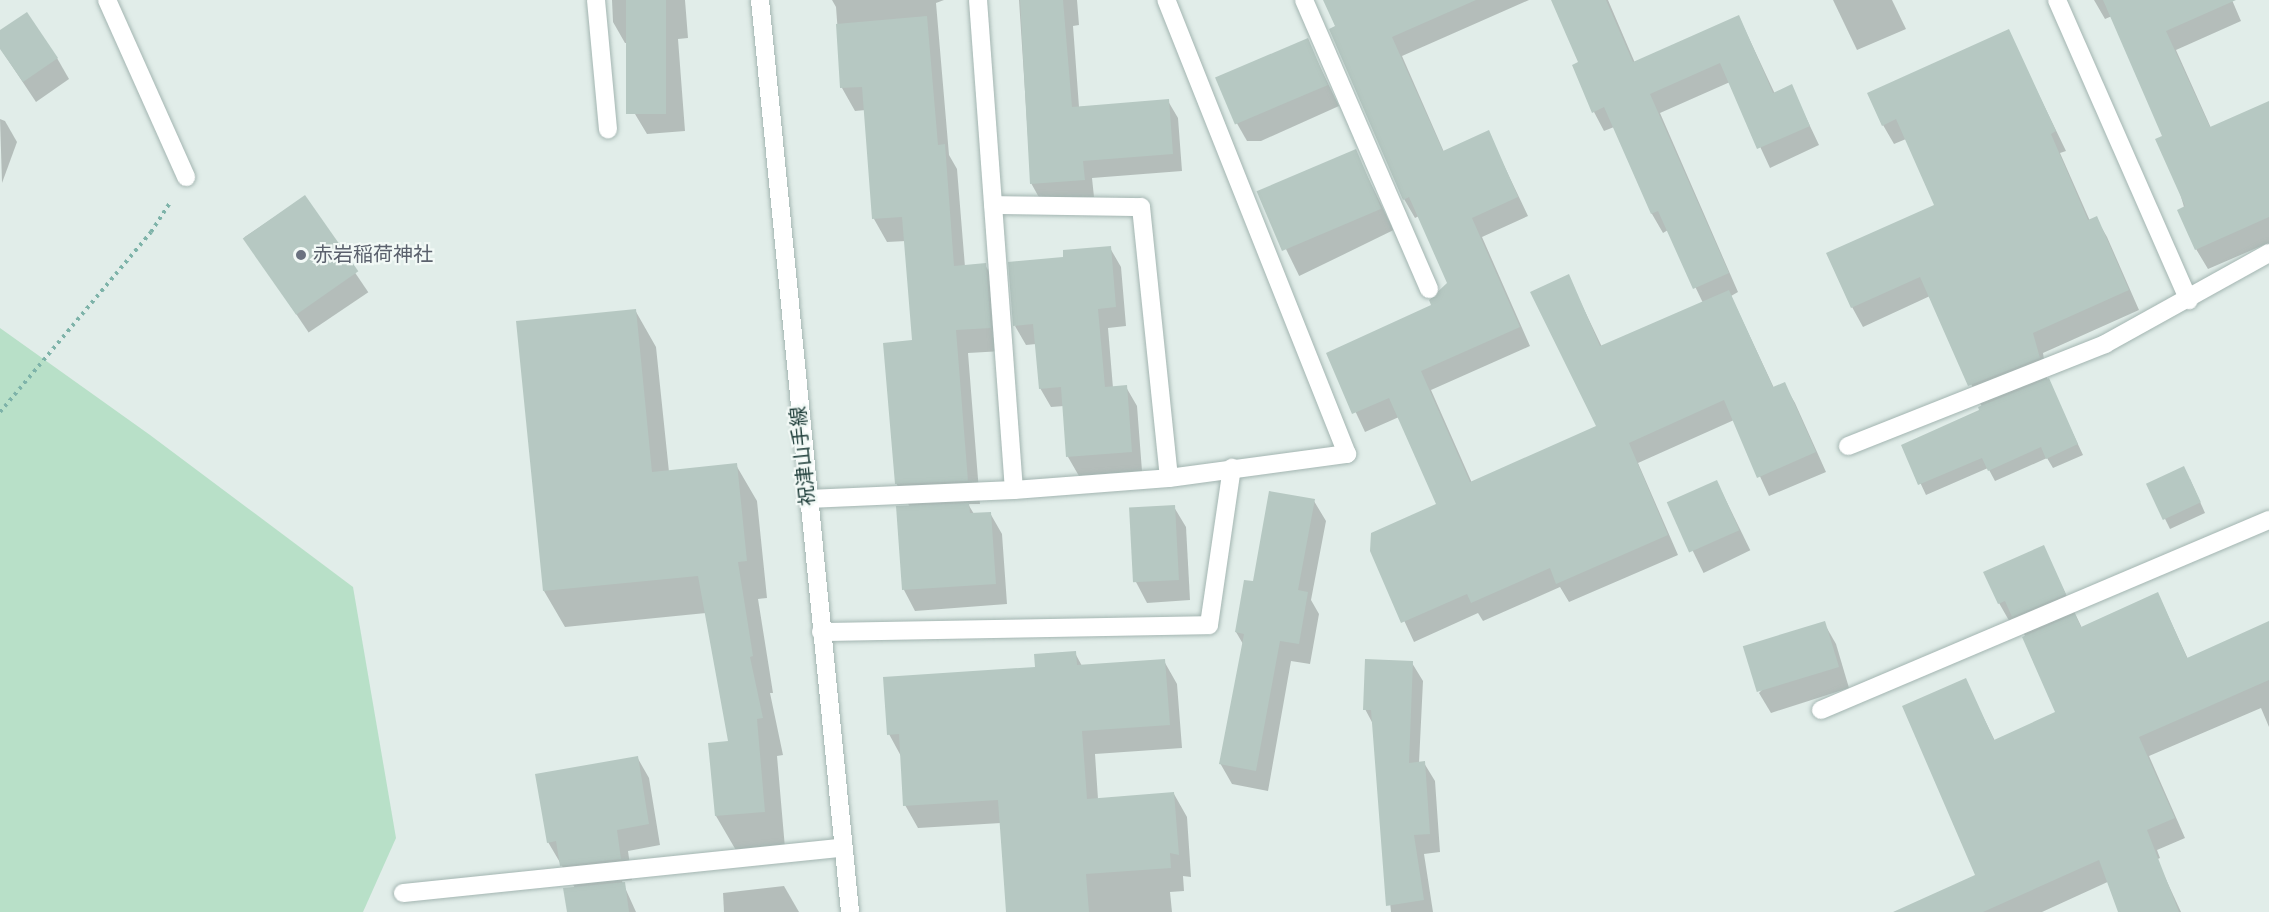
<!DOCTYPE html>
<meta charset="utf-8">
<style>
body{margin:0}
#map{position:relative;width:2269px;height:912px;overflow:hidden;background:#e1ede9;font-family:"Sofia Sans Condensed","Noto Sans JP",sans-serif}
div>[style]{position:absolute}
.green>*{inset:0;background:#b8e0c8}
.shadow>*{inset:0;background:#0003;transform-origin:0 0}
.building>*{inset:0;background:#b6c8c2;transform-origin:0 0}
.path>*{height:4px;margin-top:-2px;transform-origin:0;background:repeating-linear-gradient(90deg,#7eb3a9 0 3px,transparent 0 7.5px)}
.roads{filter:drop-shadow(0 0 2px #a3b5b1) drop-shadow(0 0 2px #a3b5b1)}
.minor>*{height:18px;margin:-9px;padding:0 9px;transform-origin:9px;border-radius:9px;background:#fff}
.dots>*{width:16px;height:16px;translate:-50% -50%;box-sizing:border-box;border:3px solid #f2f9f6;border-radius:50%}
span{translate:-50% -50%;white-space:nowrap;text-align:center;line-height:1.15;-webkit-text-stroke:4.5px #f2f9f6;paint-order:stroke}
.worship-label{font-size:20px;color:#5b616d}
.left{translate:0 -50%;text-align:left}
.street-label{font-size:20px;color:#203f3b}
</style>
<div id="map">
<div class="green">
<div style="clip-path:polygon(0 328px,150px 435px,353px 587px,396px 838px,363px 912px,0 912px)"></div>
</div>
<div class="shadow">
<div style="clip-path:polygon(612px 0,685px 0,688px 38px,678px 39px,685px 131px,647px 134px,635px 114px,630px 43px,625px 43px,613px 22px)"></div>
<div style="clip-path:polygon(832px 0,944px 0,936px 3px,949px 155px,957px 169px,965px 267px,985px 265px,999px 288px,1003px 351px,968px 353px,980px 504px,968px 504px,974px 514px,990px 513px,1002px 534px,1007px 604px,915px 611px,904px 590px,910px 507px,896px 483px,913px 342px,906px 241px,887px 242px,874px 219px,866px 110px,855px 111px,842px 88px,836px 7px)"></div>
<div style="clip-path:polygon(1019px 0,1077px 0,1079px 25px,1073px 26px,1079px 107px,1168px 101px,1178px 118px,1182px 171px,1092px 178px,1094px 197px,1041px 201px,1031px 183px)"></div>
<div style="clip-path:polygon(1325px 0,1529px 0,1402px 56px,1444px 152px,1488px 132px,1528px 216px,1482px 237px,1530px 346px,1431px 390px,1472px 483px,1598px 427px,1568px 276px,1602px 347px,1703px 303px,1668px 230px,1663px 233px,1652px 214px,1614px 127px,1604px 131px,1594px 112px,1574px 65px,1580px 63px,1552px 0,1608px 0,1635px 63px,1739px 17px,1775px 94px,1791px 86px,1819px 145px,1770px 168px,1730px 82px,1660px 113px,1738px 292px,1731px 296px,1774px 388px,1784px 384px,1795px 403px,1826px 472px,1769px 496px,1734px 420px,1638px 463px,1678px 555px,1569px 602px,1560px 587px,1483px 621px,1478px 613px,1414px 642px,1372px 551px,1438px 505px,1399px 417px,1365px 432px,1328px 353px,1433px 306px,1449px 284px,1419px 216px,1415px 218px,1404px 199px)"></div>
<div style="clip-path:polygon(1833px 0,1892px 0,1906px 29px,1857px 50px)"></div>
<div style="clip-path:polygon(2094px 0,2232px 0,2241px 21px,2176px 50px,2211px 128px,2269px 102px,2269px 249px,2266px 244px,2208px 269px,2196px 249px,2164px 137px,2112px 16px,2105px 19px)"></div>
<div style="clip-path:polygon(2008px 31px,2066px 151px,2060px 153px,2090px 221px,2096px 218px,2107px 237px,2139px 310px,2043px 353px,2047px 378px,2083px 455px,2053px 468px,2047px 458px,1995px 481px,1988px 468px,1926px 495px,1903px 446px,1981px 411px,1982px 407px,1930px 296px,1863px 327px,1852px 307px,1936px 206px,1906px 139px,1894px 144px,1883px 125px)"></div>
<div style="clip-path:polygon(0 32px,57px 58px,69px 79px,36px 102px,0 48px)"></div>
<div style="clip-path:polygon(1307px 40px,1339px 106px,1261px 141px,1247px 141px,1235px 120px)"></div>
<div style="clip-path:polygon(0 119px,5px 121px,17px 142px,2px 183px)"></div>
<div style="left:1355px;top:151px;width:88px;height:105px;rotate:64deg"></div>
<div style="left:304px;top:197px;width:115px;height:72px;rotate:56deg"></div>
<div style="clip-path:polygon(1110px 248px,1121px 267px,1126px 326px,1108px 328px,1113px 388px,1126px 387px,1137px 406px,1142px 471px,1079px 476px,1068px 457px,1064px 406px,1051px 407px,1040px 388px,1036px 344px,1026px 345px,1015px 326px,1065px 259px)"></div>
<div style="clip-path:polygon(635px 310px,656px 347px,669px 472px,736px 465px,757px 501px,767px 598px,758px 599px,773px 693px,770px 693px,783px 755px,777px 756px,785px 848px,737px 852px,716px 816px,730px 743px,706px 613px,565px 627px,544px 591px)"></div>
<div style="clip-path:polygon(2190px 479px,2205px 513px,2170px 529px,2148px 484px)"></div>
<div style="left:1717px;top:482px;width:76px;height:52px;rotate:64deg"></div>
<div style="clip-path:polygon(1314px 501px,1326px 521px,1311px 600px,1319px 614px,1310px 664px,1291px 661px,1268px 791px,1232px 784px,1220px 763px,1243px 644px,1236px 632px,1255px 583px)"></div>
<div style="clip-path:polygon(1174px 507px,1186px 527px,1190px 600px,1147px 603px,1136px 582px)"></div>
<div style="clip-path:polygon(2043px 547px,2082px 628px,2158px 594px,2188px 659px,2269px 623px,2269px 727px,2261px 708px,2149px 756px,2185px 838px,2157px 850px,2160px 858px,2042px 912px,1901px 912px,1977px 875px,1965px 680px,1995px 741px,2057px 713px,2025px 636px,2017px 621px,2011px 624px,1999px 603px)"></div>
<div style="clip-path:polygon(1824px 623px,1836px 644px,1849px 688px,1771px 713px,1759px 693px)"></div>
<div style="clip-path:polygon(1075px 653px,1082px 666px,1164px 661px,1177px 684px,1182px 748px,1095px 754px,1098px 799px,1174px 794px,1187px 817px,1191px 877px,1183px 876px,1184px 891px,1170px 892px,1172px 912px,1007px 912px,1001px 823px,918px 828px,905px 805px,902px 758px,889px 734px)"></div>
<div style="clip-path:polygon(1412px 663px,1423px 681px,1419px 763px,1424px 763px,1435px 781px,1440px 852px,1424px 854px,1433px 912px,1391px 912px,1373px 724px,1365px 709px)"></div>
<div style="clip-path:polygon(637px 757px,649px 778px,660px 845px,628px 851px,632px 880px,622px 881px,636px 912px,569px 912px,575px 888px,548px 842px)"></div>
<div style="clip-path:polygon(2157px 860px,2181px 912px,2120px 912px)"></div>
<div style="clip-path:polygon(784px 886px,799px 912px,724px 912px,723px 893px)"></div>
</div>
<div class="building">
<div style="left:626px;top:0;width:40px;height:114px"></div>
<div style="clip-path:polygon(1020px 0,1063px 0,1072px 107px,1169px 99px,1173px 154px,1083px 161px,1085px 180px,1030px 184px)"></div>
<div style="clip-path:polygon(1323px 0,1476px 0,1392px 37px,1443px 151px,1489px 130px,1518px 197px,1472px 218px,1520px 327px,1421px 371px,1470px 482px,1596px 426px,1530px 292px,1569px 274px,1600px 346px,1729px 290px,1773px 387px,1785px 382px,1816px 452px,1757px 478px,1724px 400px,1629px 443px,1668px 535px,1556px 584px,1550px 568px,1471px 603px,1467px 594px,1401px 623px,1370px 551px,1371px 533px,1436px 504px,1389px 398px,1352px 414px,1326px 353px,1431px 305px,1429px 300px,1447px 283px,1409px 197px,1403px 200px,1329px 29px,1335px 26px)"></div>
<div style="clip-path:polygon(1551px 0,1606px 0,1633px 62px,1739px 15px,1773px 93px,1792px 84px,1810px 126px,1757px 149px,1720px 63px,1650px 94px,1729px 273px,1693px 289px,1658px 211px,1651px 214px,1604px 107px,1592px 113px,1572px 65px,1578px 62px)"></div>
<div style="clip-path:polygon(2103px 0,2236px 0,2166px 31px,2210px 127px,2269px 101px,2269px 217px,2195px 250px,2177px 210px,2185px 206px,2155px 139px,2162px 136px)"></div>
<div style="clip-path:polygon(27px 12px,58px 58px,23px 82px,0 49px,0 30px)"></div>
<div style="clip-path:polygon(927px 16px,938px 145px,945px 144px,954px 266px,986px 263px,991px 328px,956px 330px,968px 481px,895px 484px,883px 343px,912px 340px,902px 217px,872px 219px,862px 87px,840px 88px,836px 24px)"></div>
<div style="clip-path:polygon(2009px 29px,2056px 131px,2051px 134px,2088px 220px,2097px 216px,2129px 290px,2033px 333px,2040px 358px,1968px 386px,1920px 277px,1851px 308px,1826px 253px,1934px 205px,1896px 119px,1882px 126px,1867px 93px)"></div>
<div style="left:1308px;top:38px;width:51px;height:101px;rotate:67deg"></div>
<div style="left:1356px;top:149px;width:65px;height:108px;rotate:67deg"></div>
<div style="left:305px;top:195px;width:93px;height:76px;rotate:55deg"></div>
<div style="clip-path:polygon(1111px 246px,1116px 307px,1098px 309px,1105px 387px,1127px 385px,1132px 452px,1066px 457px,1061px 387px,1039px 389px,1033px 324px,1013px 326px,1008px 262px,1063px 257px,1063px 250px)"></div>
<div style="clip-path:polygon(636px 309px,652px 472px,737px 463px,747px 561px,738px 562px,753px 656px,750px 657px,763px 718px,757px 719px,765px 812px,715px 816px,708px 743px,728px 741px,698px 576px,543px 591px,516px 321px)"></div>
<div style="clip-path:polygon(2049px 378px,2078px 444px,2046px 459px,2041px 447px,1988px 471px,1982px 458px,1918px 485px,1901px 445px,1979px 410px,1978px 407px)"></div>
<div style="left:2184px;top:466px;width:40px;height:42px;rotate:65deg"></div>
<div style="left:1717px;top:480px;width:55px;height:55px;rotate:66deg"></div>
<div style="clip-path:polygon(1269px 491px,1315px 499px,1298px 590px,1308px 592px,1299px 644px,1280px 641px,1256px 771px,1219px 764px,1244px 634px,1235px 632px,1244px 580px,1253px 581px)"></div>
<div style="clip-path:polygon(969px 503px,970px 513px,991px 512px,996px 584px,902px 590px,896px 506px)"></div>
<div style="left:1175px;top:505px;width:75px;height:46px;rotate:87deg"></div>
<div style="clip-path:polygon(2044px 545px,2066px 594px,2012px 617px,2005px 601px,1998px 604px,1983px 572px)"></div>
<div style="clip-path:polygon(2158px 592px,2187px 658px,2269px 621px,2269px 680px,2139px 737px,2175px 818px,2147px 830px,2179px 912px,2118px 912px,2099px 860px,1983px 912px,1893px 912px,1975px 875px,1902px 706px,1966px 678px,1994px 740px,2055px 712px,2022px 637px,2075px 614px,2081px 627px)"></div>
<div style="left:1825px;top:621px;width:48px;height:86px;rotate:73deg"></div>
<div style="clip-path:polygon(1076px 651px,1077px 665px,1165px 659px,1170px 725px,1082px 731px,1087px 799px,1174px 792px,1179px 855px,1170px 853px,1171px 868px,1086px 874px,1089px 912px,1006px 912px,998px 800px,903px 806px,899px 734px,887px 735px,883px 677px,1035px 667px,1034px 654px)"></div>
<div style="clip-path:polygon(1365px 659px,1413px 661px,1409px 763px,1425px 761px,1430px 834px,1414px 835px,1424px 900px,1386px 906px,1371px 710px,1363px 710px)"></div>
<div style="clip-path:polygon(638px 756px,649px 824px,617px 830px,621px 859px,560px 866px,556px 841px,547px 843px,535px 774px)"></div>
<div style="clip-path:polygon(625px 882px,629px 912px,567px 912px,563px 888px)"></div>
</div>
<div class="path">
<div style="left:0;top:412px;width:235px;rotate:-50deg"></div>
<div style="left:151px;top:232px;width:35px;rotate:-57deg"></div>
</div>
<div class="roads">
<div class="minor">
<div style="left:107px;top:0;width:194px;rotate:65.9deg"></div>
<div style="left:596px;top:0;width:130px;rotate:84.7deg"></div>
<div style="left:760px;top:0;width:916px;rotate:84.36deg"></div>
<div style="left:978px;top:0;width:491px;rotate:85.8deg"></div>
<div style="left:1304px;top:0;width:315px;rotate:66.6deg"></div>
<div style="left:2057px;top:0;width:328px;rotate:66.3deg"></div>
<div style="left:993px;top:205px;width:148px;rotate:0.8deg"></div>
<div style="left:1141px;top:207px;width:272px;rotate:84.1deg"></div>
<div style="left:1848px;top:446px;width:277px;rotate:-21.6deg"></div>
<div style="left:2105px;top:344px;width:188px;rotate:-29deg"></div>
<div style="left:808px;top:499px;width:206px;rotate:-2.5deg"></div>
<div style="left:1014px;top:490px;width:155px;rotate:-4.4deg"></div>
<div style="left:1169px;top:478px;width:180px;rotate:-7.7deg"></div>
<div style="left:1347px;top:454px;width:489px;rotate:-111.7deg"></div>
<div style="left:821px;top:632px;width:388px;rotate:-1deg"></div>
<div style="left:1209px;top:625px;width:159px;rotate:-81.7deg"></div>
<div style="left:1821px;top:710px;width:487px;rotate:-23deg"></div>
<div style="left:403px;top:893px;width:441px;rotate:-5.9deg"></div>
</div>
</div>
<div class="dots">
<div style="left:301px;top:255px;background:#6b7280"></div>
</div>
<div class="worship-label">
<span class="left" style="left:313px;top:255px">赤岩稲荷神社</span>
</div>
<div class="street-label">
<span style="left:804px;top:456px;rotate:-96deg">祝津山手線</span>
</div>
</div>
